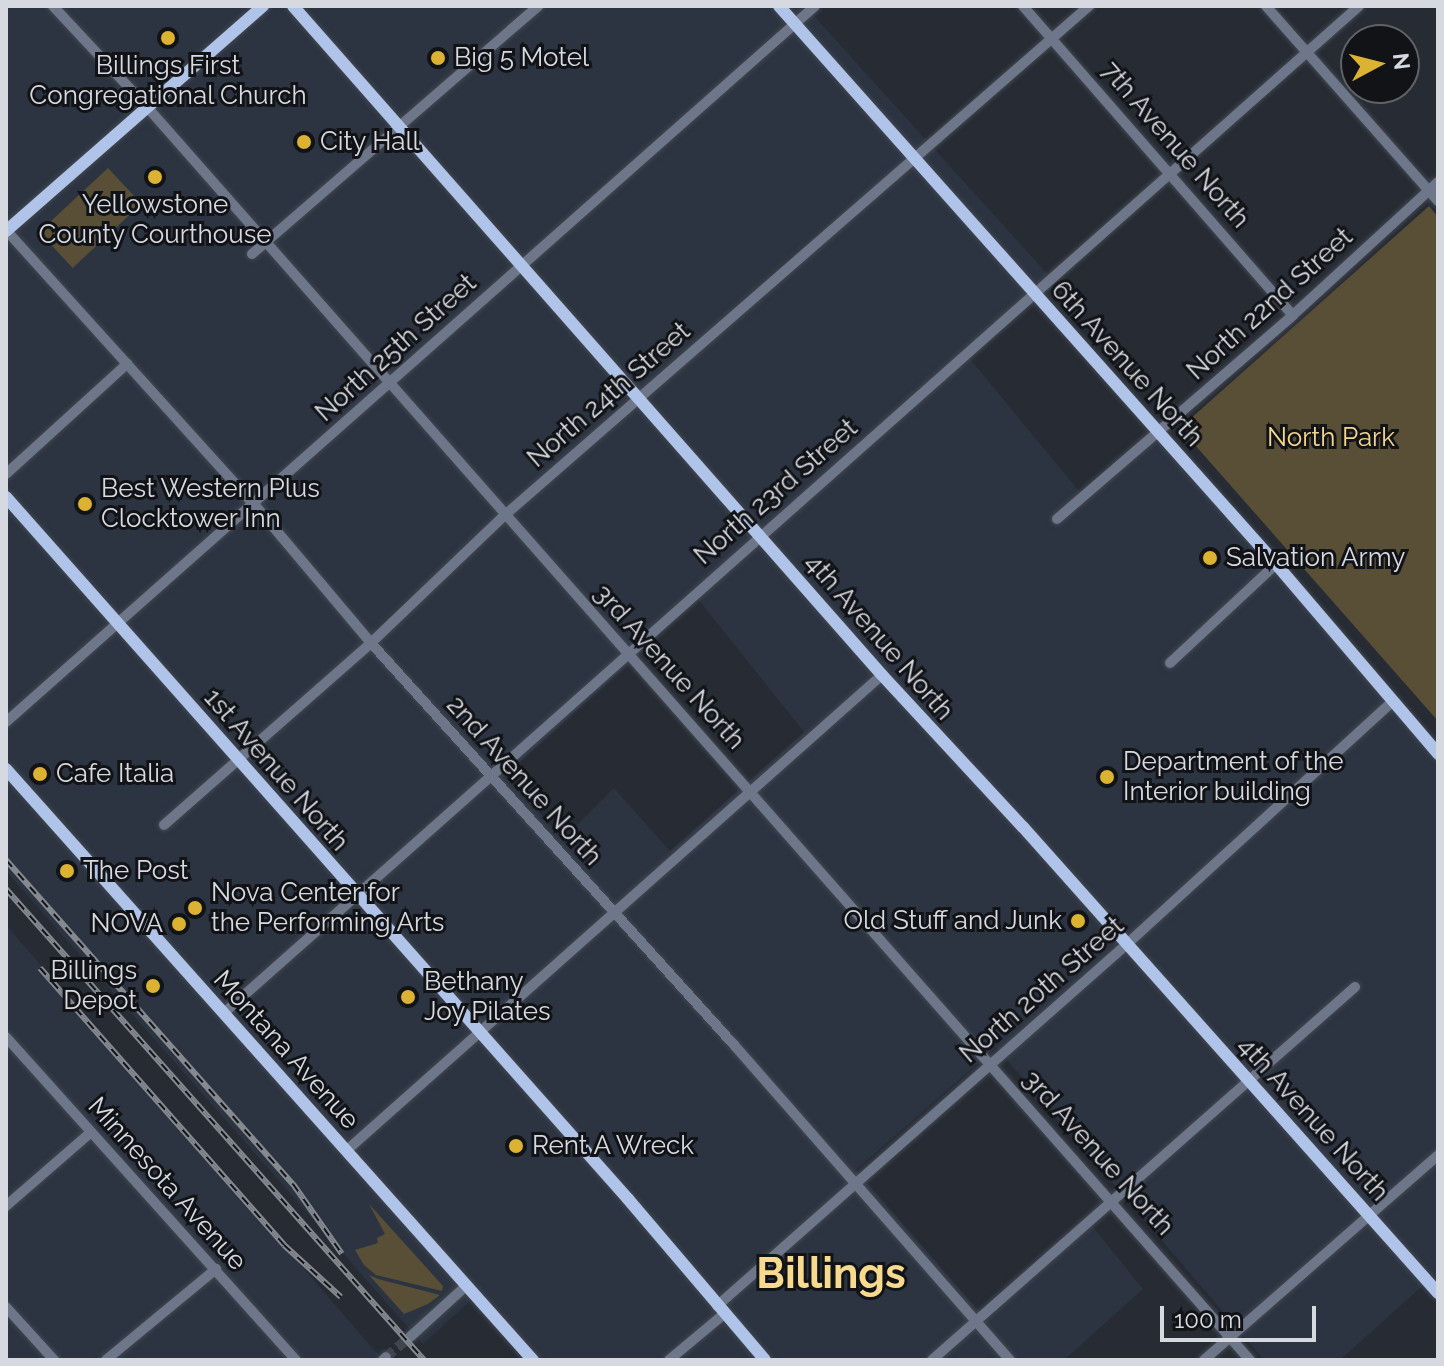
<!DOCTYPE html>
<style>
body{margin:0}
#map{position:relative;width:1444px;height:1366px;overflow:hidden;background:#262b34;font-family:Raleway,sans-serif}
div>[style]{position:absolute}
.built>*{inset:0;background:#2c3442}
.green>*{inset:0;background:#594f36;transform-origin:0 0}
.minor-tunnel>*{height:10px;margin-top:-5px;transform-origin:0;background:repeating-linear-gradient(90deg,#40454e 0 10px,transparent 0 15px)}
.roads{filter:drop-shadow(0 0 2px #42474f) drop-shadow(0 0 2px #42474f)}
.minor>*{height:10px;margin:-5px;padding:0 5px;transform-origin:5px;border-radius:5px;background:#6d7789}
.major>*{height:12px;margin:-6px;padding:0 6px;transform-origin:6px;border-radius:6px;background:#b0c4e9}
.rail>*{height:6px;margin-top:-3px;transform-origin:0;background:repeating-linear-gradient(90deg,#111317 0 9px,#858990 0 18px);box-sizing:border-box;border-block:2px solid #858990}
.dots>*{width:22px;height:22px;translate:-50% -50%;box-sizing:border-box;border:4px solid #111317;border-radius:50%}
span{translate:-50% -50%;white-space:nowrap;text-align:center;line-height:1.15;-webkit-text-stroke:6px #111317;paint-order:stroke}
.poi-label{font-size:26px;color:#d6d9df}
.left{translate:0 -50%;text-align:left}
.right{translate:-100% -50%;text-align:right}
.street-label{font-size:26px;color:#d6d9df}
.park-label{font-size:26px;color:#f3d68d}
.town-label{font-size:42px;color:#f7da8e;font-weight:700}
.frame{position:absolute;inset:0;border:8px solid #d6d9df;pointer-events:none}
.north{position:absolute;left:1340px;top:24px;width:80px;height:80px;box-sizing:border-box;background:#111317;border:2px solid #606267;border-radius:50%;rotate:83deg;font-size:22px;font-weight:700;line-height:32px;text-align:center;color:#d6d9df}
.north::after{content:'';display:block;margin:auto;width:28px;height:36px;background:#dcb233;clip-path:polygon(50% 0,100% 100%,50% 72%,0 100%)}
.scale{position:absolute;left:1160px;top:1306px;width:156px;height:36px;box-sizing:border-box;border:4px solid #d6d9df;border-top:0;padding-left:10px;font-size:24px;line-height:28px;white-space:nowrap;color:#d6d9df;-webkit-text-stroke:6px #111317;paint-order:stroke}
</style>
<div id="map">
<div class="built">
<div style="clip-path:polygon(evenodd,6px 6px,805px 6px,1051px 278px,966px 354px,1083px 496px,1159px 433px,1438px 759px,1438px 1293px,1427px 1282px,1340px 1360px,1264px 1360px,996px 1047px,856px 1170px,983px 1316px,1085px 1217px,1143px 1289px,1064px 1360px,539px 1360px,480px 1292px,423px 1344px,6px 871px,6px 6px,859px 195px,640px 398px,380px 634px,375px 628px,859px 195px,6px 6px,698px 599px,804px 732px,670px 851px,614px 788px,563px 839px,506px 775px,698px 599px)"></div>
<div style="clip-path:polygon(6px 925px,369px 1344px,383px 1360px,6px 1360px)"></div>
</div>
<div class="green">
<div style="left:108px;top:168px;width:49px;height:94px;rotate:47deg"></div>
<div style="clip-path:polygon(1429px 206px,1438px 217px,1438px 721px,1180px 428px)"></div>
<div style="clip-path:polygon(369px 1204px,443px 1286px,442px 1291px,376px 1275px,364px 1265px,355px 1250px,378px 1243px,377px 1238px,385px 1234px)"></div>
<div style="clip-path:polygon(369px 1275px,378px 1279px,440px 1295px,428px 1304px,404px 1314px)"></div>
</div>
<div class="minor-tunnel">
<div style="left:386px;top:1357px;width:31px;rotate:-40deg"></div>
</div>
<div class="roads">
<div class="minor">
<div style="left:53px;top:6px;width:139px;rotate:47deg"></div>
<div style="left:148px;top:108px;width:1668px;rotate:48.65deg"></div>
<div style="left:1023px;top:6px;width:410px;rotate:48.9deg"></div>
<div style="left:1266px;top:6px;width:260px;rotate:48.6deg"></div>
<div style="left:6px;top:230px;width:370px;rotate:47.9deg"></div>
<div style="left:254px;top:504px;width:182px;rotate:49.9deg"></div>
<div style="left:371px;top:643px;width:543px;rotate:47.91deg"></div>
<div style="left:735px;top:1046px;width:417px;rotate:48.8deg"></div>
<div style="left:252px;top:254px;width:379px;rotate:-40.9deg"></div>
<div style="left:6px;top:474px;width:164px;rotate:-42.3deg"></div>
<div style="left:1057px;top:519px;width:312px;rotate:-40.8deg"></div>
<div style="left:1293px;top:315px;width:197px;rotate:-42.5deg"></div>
<div style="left:1170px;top:663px;width:145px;rotate:-43deg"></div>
<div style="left:6px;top:722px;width:1080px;rotate:-41.51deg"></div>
<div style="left:164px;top:825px;width:276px;rotate:-41.3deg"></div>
<div style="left:371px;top:643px;width:185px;rotate:-43.7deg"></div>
<div style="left:505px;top:515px;width:775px;rotate:-41.07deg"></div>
<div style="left:224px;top:1013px;width:1517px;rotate:-41.58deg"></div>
<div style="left:6px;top:1037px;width:434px;rotate:48.1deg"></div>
<div style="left:346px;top:1151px;width:717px;rotate:-41.61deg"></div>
<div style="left:6px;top:1206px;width:111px;rotate:-41deg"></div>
<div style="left:717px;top:1306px;width:547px;rotate:-41.44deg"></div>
<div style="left:1127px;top:944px;width:357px;rotate:-42.4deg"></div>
<div style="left:6px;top:1307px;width:72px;rotate:47.8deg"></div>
<div style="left:410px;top:1337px;width:77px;rotate:-42.4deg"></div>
<div style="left:106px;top:1360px;width:143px;rotate:-39.6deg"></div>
<div style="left:383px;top:1360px;width:4px;rotate:-45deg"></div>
<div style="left:669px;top:1360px;width:72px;rotate:-39.9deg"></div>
<div style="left:932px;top:1360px;width:564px;rotate:-41.41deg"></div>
<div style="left:1204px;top:1360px;width:311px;rotate:-41.2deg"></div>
</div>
<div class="major">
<div style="left:293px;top:6px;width:891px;rotate:48.64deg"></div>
<div style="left:882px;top:675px;width:207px;rotate:47.2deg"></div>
<div style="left:1023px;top:827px;width:624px;rotate:48.31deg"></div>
<div style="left:779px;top:6px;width:747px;rotate:48.31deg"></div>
<div style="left:1276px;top:564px;width:250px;rotate:49.5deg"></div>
<div style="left:6px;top:231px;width:342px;rotate:-41.2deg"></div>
<div style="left:6px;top:497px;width:938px;rotate:48.46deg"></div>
<div style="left:628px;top:1199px;width:211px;rotate:49.6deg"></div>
<div style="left:6px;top:769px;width:792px;rotate:48.28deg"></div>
</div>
</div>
<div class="rail">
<div style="left:6px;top:860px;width:433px;rotate:48.5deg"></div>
<div style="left:293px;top:1184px;width:85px;rotate:55deg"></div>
<div style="left:6px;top:889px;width:630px;rotate:48.41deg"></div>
<div style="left:40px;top:968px;width:369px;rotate:48.6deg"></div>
<div style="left:284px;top:1245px;width:77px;rotate:42.4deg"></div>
</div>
<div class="dots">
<div style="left:168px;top:38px;background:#dcb233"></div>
<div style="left:438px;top:58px;background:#dcb233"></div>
<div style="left:304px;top:142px;background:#dcb233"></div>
<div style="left:155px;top:177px;background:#dcb233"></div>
<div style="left:85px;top:504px;background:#dcb233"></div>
<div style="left:1210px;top:558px;background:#dcb233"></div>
<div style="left:40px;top:774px;background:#dcb233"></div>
<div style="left:1107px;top:777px;background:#dcb233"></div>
<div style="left:67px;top:871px;background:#dcb233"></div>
<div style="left:195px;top:908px;background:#dcb233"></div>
<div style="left:1078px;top:921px;background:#dcb233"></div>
<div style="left:179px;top:924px;background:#dcb233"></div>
<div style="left:153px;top:986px;background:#dcb233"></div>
<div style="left:408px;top:997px;background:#dcb233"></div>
<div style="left:516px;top:1146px;background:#dcb233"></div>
</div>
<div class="poi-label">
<span class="left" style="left:454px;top:58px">Big 5 Motel</span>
<span style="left:168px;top:81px">Billings First<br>Congregational Church</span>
<span class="left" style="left:320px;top:142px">City Hall</span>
<span style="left:155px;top:220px">Yellowstone<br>County Courthouse</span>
<span class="left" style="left:101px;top:504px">Best Western Plus<br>Clocktower Inn</span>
<span class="left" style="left:1226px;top:558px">Salvation Army</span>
<span class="left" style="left:1123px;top:777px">Department of the<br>Interior building</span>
<span class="left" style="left:56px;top:774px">Cafe Italia</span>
<span class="left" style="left:83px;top:871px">The Post</span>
<span class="left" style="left:211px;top:908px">Nova Center for<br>the Performing Arts</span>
<span class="right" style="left:1062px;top:921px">Old Stuff and Junk</span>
<span class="right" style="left:163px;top:924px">NOVA</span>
<span class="right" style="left:137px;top:986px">Billings<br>Depot</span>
<span class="left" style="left:424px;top:997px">Bethany<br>Joy Pilates</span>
<span class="left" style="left:532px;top:1146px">Rent A Wreck</span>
</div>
<div class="street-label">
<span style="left:1175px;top:145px;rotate:49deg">7th Avenue North</span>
<span style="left:1270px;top:304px;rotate:-42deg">North 22nd Street</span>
<span style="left:396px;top:348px;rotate:-42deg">North 25th Street</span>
<span style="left:1127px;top:364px;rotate:48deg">6th Avenue North</span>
<span style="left:609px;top:395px;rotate:-41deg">North 24th Street</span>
<span style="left:776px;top:492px;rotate:-41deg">North 23rd Street</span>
<span style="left:879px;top:637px;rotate:49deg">4th Avenue North</span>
<span style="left:669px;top:667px;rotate:48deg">3rd Avenue North</span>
<span style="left:276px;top:770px;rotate:49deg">1st Avenue North</span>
<span style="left:524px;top:781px;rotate:48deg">2nd Avenue North</span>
<span style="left:1042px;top:990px;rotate:-41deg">North 20th Street</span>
<span style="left:286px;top:1050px;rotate:48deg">Montana Avenue</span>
<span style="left:1313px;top:1119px;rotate:48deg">4th Avenue North</span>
<span style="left:1098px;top:1153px;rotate:48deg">3rd Avenue North</span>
<span style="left:167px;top:1184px;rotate:48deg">Minnesota Avenue</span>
</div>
<div class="park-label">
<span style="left:1331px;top:438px">North Park</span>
</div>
<div class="town-label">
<span style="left:831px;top:1274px">Billings</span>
</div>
<div class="frame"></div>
<div class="north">N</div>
<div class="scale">100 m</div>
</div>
